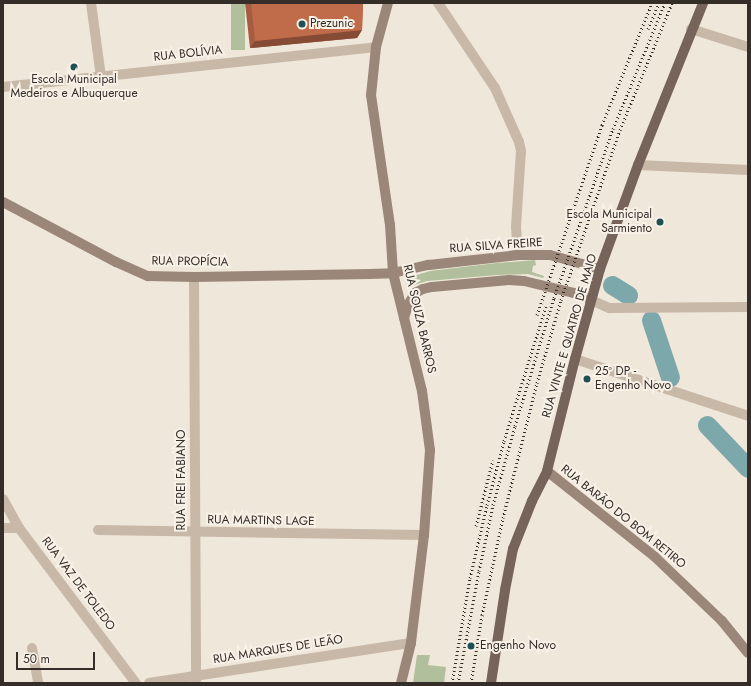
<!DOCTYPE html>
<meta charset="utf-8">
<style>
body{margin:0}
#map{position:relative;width:751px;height:686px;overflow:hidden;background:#f0e7db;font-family:Jost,sans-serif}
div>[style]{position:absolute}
.green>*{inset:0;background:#b2bf9c;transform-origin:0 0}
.river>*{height:19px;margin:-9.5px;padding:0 9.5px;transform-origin:9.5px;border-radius:9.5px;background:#7ca8ac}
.street>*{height:10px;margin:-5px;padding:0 5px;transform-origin:5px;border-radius:5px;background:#c8b8a8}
.secondary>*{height:10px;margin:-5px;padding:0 5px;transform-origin:5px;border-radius:5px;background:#9b8779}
.primary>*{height:10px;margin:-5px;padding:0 5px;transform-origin:5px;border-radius:5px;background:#76645a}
.rail>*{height:3px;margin-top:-1.5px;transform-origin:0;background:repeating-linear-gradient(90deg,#352d28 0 1px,transparent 0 4px)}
.wall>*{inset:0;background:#a55c40}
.shaded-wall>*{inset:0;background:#864b34}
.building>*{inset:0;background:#c06b4a}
.dots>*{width:11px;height:11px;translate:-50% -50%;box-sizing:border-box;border:2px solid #f8f1e7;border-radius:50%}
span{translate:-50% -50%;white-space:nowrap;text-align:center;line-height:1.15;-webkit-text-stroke:4px #f8f1e7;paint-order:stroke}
.poi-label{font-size:12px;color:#352d28}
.left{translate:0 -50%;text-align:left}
.right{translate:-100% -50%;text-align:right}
.street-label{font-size:12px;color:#352d28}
.frame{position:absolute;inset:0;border:4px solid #352d28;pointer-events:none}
.scale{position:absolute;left:16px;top:652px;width:79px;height:18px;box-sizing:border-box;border:2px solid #352d28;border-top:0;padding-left:5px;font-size:12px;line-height:14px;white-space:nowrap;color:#352d28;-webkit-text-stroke:3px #f8f1e7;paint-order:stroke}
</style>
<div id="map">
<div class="green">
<div style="left:231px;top:3px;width:14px;height:47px"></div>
<div style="clip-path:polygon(535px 260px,536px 265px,533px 266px,532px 272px,544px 276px,543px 278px,528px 274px,497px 275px,427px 281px,411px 286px,410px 277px,430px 271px,497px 263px)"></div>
<div style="clip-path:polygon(417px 655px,430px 655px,428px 665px,446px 667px,444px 683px,413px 683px)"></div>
</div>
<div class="river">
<div style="left:612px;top:285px;width:19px;rotate:32deg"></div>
<div style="left:651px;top:320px;width:60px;rotate:71.6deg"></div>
<div style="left:707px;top:425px;width:59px;rotate:46.4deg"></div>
</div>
<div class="street">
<div style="left:91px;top:3px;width:75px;rotate:82.3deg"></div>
<div style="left:438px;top:3px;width:102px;rotate:56.2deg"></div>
<div style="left:495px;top:88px;width:59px;rotate:66deg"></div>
<div style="left:519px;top:142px;width:9px;rotate:77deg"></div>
<div style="left:521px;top:151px;width:76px;rotate:93.8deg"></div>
<div style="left:516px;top:227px;width:28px;rotate:86deg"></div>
<div style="left:691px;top:29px;width:60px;rotate:17.5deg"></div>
<div style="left:3px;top:87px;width:375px;rotate:-6.1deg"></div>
<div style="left:638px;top:165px;width:110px;rotate:2.6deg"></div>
<div style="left:194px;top:277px;width:406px;rotate:89.7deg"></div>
<div style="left:591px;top:300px;width:20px;rotate:24deg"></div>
<div style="left:609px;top:308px;width:139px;rotate:-0.4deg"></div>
<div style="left:575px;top:359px;width:182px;rotate:18.2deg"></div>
<div style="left:3px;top:499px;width:33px;rotate:61deg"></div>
<div style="left:19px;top:528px;width:194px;rotate:53deg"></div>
<div style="left:3px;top:528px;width:16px"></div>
<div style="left:98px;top:530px;width:326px;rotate:0.9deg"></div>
<div style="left:32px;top:648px;width:36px;rotate:80deg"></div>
<div style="left:149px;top:683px;width:265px;rotate:-8.7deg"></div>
</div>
<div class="secondary">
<div style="left:388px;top:3px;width:46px;rotate:105.3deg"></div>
<div style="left:376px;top:47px;width:48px;rotate:95.9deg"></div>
<div style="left:371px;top:95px;width:131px;rotate:81.7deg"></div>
<div style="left:390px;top:225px;width:48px;rotate:86.4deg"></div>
<div style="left:393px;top:273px;width:122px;rotate:76.2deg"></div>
<div style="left:422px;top:391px;width:60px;rotate:82.3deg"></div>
<div style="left:430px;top:450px;width:85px;rotate:94deg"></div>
<div style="left:424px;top:535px;width:109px;rotate:96.9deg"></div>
<div style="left:411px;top:643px;width:41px;rotate:104deg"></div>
<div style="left:3px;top:202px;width:128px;rotate:28deg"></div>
<div style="left:116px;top:262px;width:35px;rotate:24deg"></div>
<div style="left:148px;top:276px;width:46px;rotate:1.2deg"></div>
<div style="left:194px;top:277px;width:176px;rotate:-1deg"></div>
<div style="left:370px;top:274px;width:23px;rotate:-2deg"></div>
<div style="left:393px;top:273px;width:37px;rotate:-13deg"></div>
<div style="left:429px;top:265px;width:90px;rotate:-6.4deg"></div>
<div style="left:518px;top:255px;width:32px"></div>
<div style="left:550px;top:255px;width:52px;rotate:15.6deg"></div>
<div style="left:404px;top:318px;width:14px;rotate:-73deg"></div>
<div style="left:408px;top:305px;width:14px;rotate:-60deg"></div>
<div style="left:415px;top:293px;width:9px;rotate:-27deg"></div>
<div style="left:423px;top:289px;width:9px;rotate:-13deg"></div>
<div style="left:432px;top:287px;width:77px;rotate:-5.2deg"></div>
<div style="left:509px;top:280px;width:15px;rotate:4deg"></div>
<div style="left:524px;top:281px;width:51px;rotate:13.5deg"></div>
<div style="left:574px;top:293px;width:18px;rotate:22deg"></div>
<div style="left:547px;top:471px;width:138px;rotate:38.5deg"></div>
<div style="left:655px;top:557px;width:93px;rotate:43.7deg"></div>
<div style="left:722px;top:621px;width:41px;rotate:50.9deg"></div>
</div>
<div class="primary">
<div style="left:491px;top:683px;width:94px;rotate:-81.4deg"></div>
<div style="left:505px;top:590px;width:42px;rotate:-79deg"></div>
<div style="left:513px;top:549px;width:52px;rotate:-68.4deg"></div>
<div style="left:532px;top:501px;width:34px;rotate:-63deg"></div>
<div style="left:547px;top:471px;width:115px;rotate:-76deg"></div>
<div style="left:575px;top:359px;width:93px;rotate:-74.5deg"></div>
<div style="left:600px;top:269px;width:111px;rotate:-69.9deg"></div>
<div style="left:638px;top:165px;width:175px;rotate:-68.1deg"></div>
</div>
<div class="rail">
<div style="left:648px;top:29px;width:28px;rotate:-67deg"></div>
<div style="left:537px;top:315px;width:201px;rotate:-71.1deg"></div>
<div style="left:602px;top:125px;width:132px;rotate:-67.7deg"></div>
<div style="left:476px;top:526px;width:68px;rotate:-75.6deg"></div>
<div style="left:452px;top:683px;width:107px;rotate:-80.3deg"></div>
<div style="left:470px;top:578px;width:75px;rotate:-76.9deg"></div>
<div style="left:487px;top:505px;width:66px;rotate:-75.1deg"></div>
<div style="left:504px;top:441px;width:141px;rotate:-72.7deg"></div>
<div style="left:458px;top:683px;width:114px;rotate:-79.4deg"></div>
<div style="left:479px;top:571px;width:67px;rotate:-78deg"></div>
<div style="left:493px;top:505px;width:82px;rotate:-74.4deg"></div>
<div style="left:515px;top:426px;width:134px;rotate:-73.1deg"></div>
<div style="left:554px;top:298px;width:179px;rotate:-70.8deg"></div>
<div style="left:613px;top:129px;width:136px;rotate:-67.6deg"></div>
<div style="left:471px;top:683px;width:69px;rotate:-80.8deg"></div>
<div style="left:482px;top:615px;width:99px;rotate:-77.8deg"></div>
<div style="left:503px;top:518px;width:139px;rotate:-75.9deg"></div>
<div style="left:537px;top:383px;width:86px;rotate:-73.9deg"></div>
<div style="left:561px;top:300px;width:180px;rotate:-70.9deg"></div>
<div style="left:620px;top:130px;width:137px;rotate:-67.7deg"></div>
</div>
<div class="wall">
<div style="clip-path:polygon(245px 3px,363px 3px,362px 30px,357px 38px,250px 48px)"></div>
</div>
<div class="shaded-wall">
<div style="clip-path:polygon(362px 30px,357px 38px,250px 48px,255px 41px)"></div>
</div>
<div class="building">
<div style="clip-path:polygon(251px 3px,363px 3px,362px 30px,255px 41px)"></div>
</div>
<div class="dots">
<div style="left:302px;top:24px;background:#204f54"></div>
<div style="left:74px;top:67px;background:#204f54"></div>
<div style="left:660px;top:222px;background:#204f54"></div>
<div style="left:587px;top:379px;background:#204f54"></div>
<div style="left:471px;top:646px;background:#204f54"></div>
</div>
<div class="poi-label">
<span class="left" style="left:310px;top:24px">Prezunic</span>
<span style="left:74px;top:87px">Escola Municipal<br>Medeiros e Albuquerque</span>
<span class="right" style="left:652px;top:222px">Escola Municipal<br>Sarmiento</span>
<span class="left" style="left:595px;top:379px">25º DP -<br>Engenho Novo</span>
<span class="left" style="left:480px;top:646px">Engenho Novo</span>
</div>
<div class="street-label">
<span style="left:188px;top:54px;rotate:-6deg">RUA BOLÍVIA</span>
<span style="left:496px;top:246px;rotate:-4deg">RUA SILVA FREIRE</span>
<span style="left:190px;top:262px;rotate:1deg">RUA PROPÍCIA</span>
<span style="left:419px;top:319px;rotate:77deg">RUA SOUZA BARROS</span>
<span style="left:570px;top:336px;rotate:-74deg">RUA VINTE E QUATRO DE MAIO</span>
<span style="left:182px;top:480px;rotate:-90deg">RUA FREI FABIANO</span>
<span style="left:623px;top:517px;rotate:39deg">RUA BARÃO DO BOM RETIRO</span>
<span style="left:261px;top:521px;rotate:1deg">RUA MARTINS LAGE</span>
<span style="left:78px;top:584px;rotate:53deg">RUA VAZ DE TOLEDO</span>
<span style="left:278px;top:650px;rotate:-9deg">RUA MARQUES DE LEÃO</span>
</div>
<div class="frame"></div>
<div class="scale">50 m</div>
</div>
